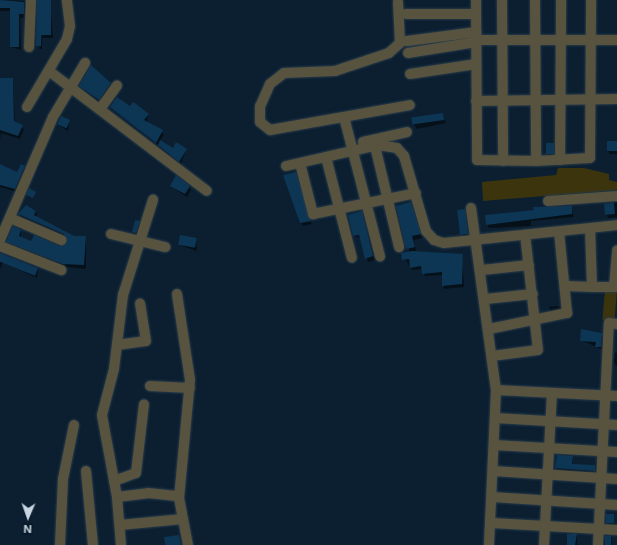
<!DOCTYPE html>
<style>
body{margin:0}
#map{position:relative;width:617px;height:545px;overflow:hidden;background:#0b1f30;font-family:Inter,sans-serif}
div>[style]{position:absolute}
.green>*{inset:0;background:#3c340d;transform-origin:0 0}
.shadow>*{inset:0;background:#0007}
.building>*{inset:0;background:#0d3655;transform-origin:0 0}
.roads{filter:drop-shadow(0 0 1px #293c4c) drop-shadow(0 0 1px #293c4c)}
.minor>*{height:10px;margin:-5px;padding:0 5px;transform-origin:5px;border-radius:5px;background:#57533f}
span{translate:-50% -50%;white-space:nowrap;text-align:center;line-height:1.15;-webkit-text-stroke:3px #031626;paint-order:stroke}
.north{position:absolute;left:8px;top:497px;width:40px;height:40px;-webkit-text-stroke:3px #031626;paint-order:stroke;rotate:182deg;font-size:11px;font-weight:700;line-height:16px;text-align:center;color:#c8d5e0}
.north::after{content:'';display:block;margin:auto;width:14px;height:18px;background:#c8d5e0;clip-path:polygon(50% 0,100% 100%,50% 72%,0 100%)}
</style>
<div id="map">
<div class="green">
<div style="clip-path:polygon(558px 168px,584px 168px,609px 174px,609px 180px,617px 182px,617px 190px,483px 201px,482px 182px,556px 175px)"></div>
<div style="left:605px;top:290px;width:12px;height:30px;rotate:5deg"></div>
</div>
<div class="shadow">
<div style="clip-path:polygon(0 0,24px 1px,26px 5px,25px 18px,20px 18px,21px 50px,11px 47px,11px 11px,0 11px)"></div>
<div style="clip-path:polygon(50px 1px,53px 38px,42px 38px,42px 49px,39px 49px)"></div>
<div style="clip-path:polygon(13px 79px,15px 123px,24px 129px,20px 139px,1px 133px,0 140px,0 109px)"></div>
<div style="clip-path:polygon(110px 84px,113px 89px,101px 104px,80px 86px)"></div>
<div style="clip-path:polygon(111px 107px,130px 108px,148px 115px,147px 122px,164px 134px,160px 141px,173px 149px,186px 150px,181px 164px)"></div>
<div style="clip-path:polygon(442px 114px,446px 123px,417px 129px,415px 126px,414px 120px)"></div>
<div style="clip-path:polygon(69px 120px,68px 131px,58px 124px)"></div>
<div style="clip-path:polygon(617px 142px,617px 154px,610px 154px,608px 151px)"></div>
<div style="clip-path:polygon(553px 144px,555px 157px,549px 157px,547px 154px)"></div>
<div style="clip-path:polygon(0 164px,18px 173px,24px 167px,26px 170px,17px 192px,0 187px)"></div>
<div style="clip-path:polygon(171px 186px,189px 187px,191px 190px,187px 197px)"></div>
<div style="clip-path:polygon(617px 202px,617px 217px,608px 218px,605px 205px)"></div>
<div style="clip-path:polygon(26px 206px,36px 211px,37px 218px,74px 237px,86px 237px,86px 269px,66px 267px,10px 245px,8px 241px,21px 231px,21px 238px,32px 243px,59px 247px,68px 243px,66px 238px,22px 218px,19px 214px)"></div>
<div style="clip-path:polygon(412px 206px,422px 238px,414px 240px,416px 251px,409px 252px)"></div>
<div style="clip-path:polygon(571px 207px,574px 217px,531px 221px,531px 226px,489px 228px,487px 225px,486px 216px)"></div>
<div style="clip-path:polygon(464px 210px,469px 237px,464px 238px,462px 234px)"></div>
<div style="clip-path:polygon(363px 215px,375px 260px,368px 262px,361px 238px,354px 236px)"></div>
<div style="clip-path:polygon(310px 221px,312px 224px,303px 226px,301px 223px)"></div>
<div style="clip-path:polygon(139px 222px,141px 225px,137px 236px,133px 232px)"></div>
<div style="clip-path:polygon(196px 239px,197px 251px,179px 245px)"></div>
<div style="clip-path:polygon(402px 254px,462px 255px,464px 287px,444px 289px,443px 275px,425px 276px,423px 269px,412px 270px)"></div>
<div style="clip-path:polygon(5px 256px,38px 269px,37px 278px,3px 262px,0 269px,0 260px,2px 263px)"></div>
<div style="clip-path:polygon(559px 306px,561px 309px,551px 313px,549px 307px)"></div>
<div style="clip-path:polygon(601px 334px,603px 350px,581px 340px)"></div>
<div style="clip-path:polygon(615px 353px,617px 353px,617px 367px,614px 363px)"></div>
<div style="clip-path:polygon(558px 456px,572px 457px,573px 465px,595px 466px,596px 474px,557px 471px)"></div>
<div style="clip-path:polygon(613px 515px,615px 526px,609px 526px,607px 523px)"></div>
<div style="clip-path:polygon(577px 535px,577px 545px,568px 545px)"></div>
<div style="clip-path:polygon(611px 537px,612px 545px,605px 545px)"></div>
</div>
<div class="building">
<div style="clip-path:polygon(0 0,24px 2px,24px 14px,19px 14px,19px 47px,10px 47px,10px 8px,0 8px)"></div>
<div style="clip-path:polygon(37px 0,51px 0,51px 35px,41px 35px,41px 46px,36px 46px)"></div>
<div style="clip-path:polygon(91px 65px,111px 83px,99px 100px,79px 86px)"></div>
<div style="clip-path:polygon(0 78px,13px 78px,14px 121px,23px 125px,18px 136px,0 130px)"></div>
<div style="clip-path:polygon(117px 97px,130px 106px,133px 102px,136px 104px,149px 114px,144px 120px,163px 130px,156px 143px,110px 107px)"></div>
<div style="left:443px;top:113px;width:7px;height:32px;rotate:82deg"></div>
<div style="left:61px;top:116px;width:10px;height:9px;rotate:24deg"></div>
<div style="clip-path:polygon(160px 140px,173px 148px,176px 142px,187px 149px,179px 162px,158px 145px)"></div>
<div style="left:607px;top:141px;width:10px;height:10px"></div>
<div style="left:546px;top:143px;width:8px;height:11px"></div>
<div style="clip-path:polygon(0 164px,17px 172px,21px 164px,25px 166px,15px 189px,0 185px)"></div>
<div style="clip-path:polygon(296px 172px,311px 221px,300px 223px,283px 175px)"></div>
<div style="clip-path:polygon(176px 175px,190px 186px,185px 194px,170px 186px)"></div>
<div style="clip-path:polygon(29px 188px,36px 192px,33px 198px,26px 195px)"></div>
<div style="clip-path:polygon(411px 202px,421px 234px,412px 236px,415px 247px,406px 249px,396px 206px)"></div>
<div style="left:614px;top:203px;width:11px;height:10px;rotate:85deg"></div>
<div style="clip-path:polygon(26px 205px,36px 211px,34px 215px,74px 236px,86px 236px,84px 265px,63px 264px,6px 242px,13px 226px,21px 230px,19px 236px,31px 241px,34px 235px,59px 246px,67px 243px,64px 234px,18px 214px)"></div>
<div style="clip-path:polygon(572px 206px,572px 214px,486px 225px,485px 215px,534px 210px,533px 207px)"></div>
<div style="left:465px;top:209px;width:25px;height:8px;rotate:83deg"></div>
<div style="clip-path:polygon(362px 211px,373px 256px,365px 259px,359px 235px,353px 236px,348px 215px)"></div>
<div style="clip-path:polygon(135px 220px,140px 221px,136px 233px,132px 232px)"></div>
<div style="left:180px;top:235px;width:17px;height:10px;rotate:10deg"></div>
<div style="clip-path:polygon(412px 251px,463px 254px,462px 284px,442px 286px,442px 272px,422px 274px,421px 266px,410px 268px,409px 259px,402px 260px,401px 253px)"></div>
<div style="left:0;top:253px;width:41px;height:8px;rotate:22deg"></div>
<div style="clip-path:polygon(581px 329px,602px 333px,601px 347px,595px 347px,596px 342px,580px 341px)"></div>
<div style="clip-path:polygon(557px 455px,573px 456px,572px 464px,595px 465px,595px 471px,555px 468px)"></div>
<div style="left:606px;top:514px;width:8px;height:9px"></div>
<div style="clip-path:polygon(567px 534px,577px 534px,575px 545px,567px 545px)"></div>
<div style="clip-path:polygon(179px 535px,181px 545px,165px 545px,164px 537px)"></div>
<div style="left:605px;top:536px;width:6px;height:9px"></div>
</div>
<div class="roads">
<div class="minor">
<div style="left:476px;top:0;width:160px;rotate:89.6deg"></div>
<div style="left:477px;top:160px;width:59px;rotate:1deg"></div>
<div style="left:536px;top:161px;width:54px;rotate:-3.2deg"></div>
<div style="left:590px;top:158px;width:158px;rotate:-89.6deg"></div>
<div style="left:502px;top:0;width:161px;rotate:89.6deg"></div>
<div style="left:535px;top:0;width:161px;rotate:89.6deg"></div>
<div style="left:398px;top:2px;width:41px;rotate:87.2deg"></div>
<div style="left:400px;top:43px;width:15px;rotate:138deg"></div>
<div style="left:389px;top:53px;width:57px;rotate:161.6deg"></div>
<div style="left:335px;top:71px;width:51px;rotate:177.8deg"></div>
<div style="left:284px;top:73px;width:18px;rotate:142deg"></div>
<div style="left:270px;top:84px;width:24px;rotate:114deg"></div>
<div style="left:260px;top:106px;width:16px;rotate:90deg"></div>
<div style="left:260px;top:122px;width:13px;rotate:39deg"></div>
<div style="left:270px;top:130px;width:142px;rotate:-10.1deg"></div>
<div style="left:406px;top:14px;width:70px"></div>
<div style="left:476px;top:40px;width:141px"></div>
<div style="left:407px;top:41px;width:70px;rotate:-7.4deg"></div>
<div style="left:29px;top:47px;width:47px;rotate:-87.6deg"></div>
<div style="left:408px;top:53px;width:69px;rotate:-9.2deg"></div>
<div style="left:49px;top:71px;width:198px;rotate:37.2deg"></div>
<div style="left:410px;top:74px;width:67px;rotate:-8.6deg"></div>
<div style="left:476px;top:101px;width:141px;rotate:-0.8deg"></div>
<div style="left:27px;top:107px;width:79px;rotate:-59.5deg"></div>
<div style="left:67px;top:39px;width:13px;rotate:-77deg"></div>
<div style="left:70px;top:26px;width:26px;rotate:-97deg"></div>
<div style="left:100px;top:109px;width:29px;rotate:-54deg"></div>
<div style="left:344px;top:117px;width:144px;rotate:75.5deg"></div>
<div style="left:363px;top:142px;width:45px;rotate:-12.8deg"></div>
<div style="left:375px;top:146px;width:104px;rotate:76.6deg"></div>
<div style="left:326px;top:157px;width:104px;rotate:75.6deg"></div>
<div style="left:560px;top:160px;width:160px;rotate:-89.6deg"></div>
<div style="left:300px;top:163px;width:53px;rotate:75.7deg"></div>
<div style="left:313px;top:214px;width:105px;rotate:-11.5deg"></div>
<div style="left:286px;top:166px;width:94px;rotate:-12.9deg"></div>
<div style="left:378px;top:145px;width:19px;rotate:9deg"></div>
<div style="left:397px;top:148px;width:11px;rotate:49deg"></div>
<div style="left:404px;top:156px;width:78px;rotate:73.7deg"></div>
<div style="left:426px;top:231px;width:12px;rotate:48deg"></div>
<div style="left:434px;top:240px;width:10px;rotate:17deg"></div>
<div style="left:444px;top:243px;width:174px;rotate:-5.9deg"></div>
<div style="left:548px;top:201px;width:69px;rotate:-4.1deg"></div>
<div style="left:471px;top:208px;width:184px;rotate:82.2deg"></div>
<div style="left:496px;top:390px;width:155px;rotate:92.6deg"></div>
<div style="left:10px;top:218px;width:56px;rotate:23.3deg"></div>
<div style="left:111px;top:234px;width:56px;rotate:13.5deg"></div>
<div style="left:0;top:240px;width:134px;rotate:-66.7deg"></div>
<div style="left:53px;top:117px;width:63px;rotate:-59.3deg"></div>
<div style="left:0;top:246px;width:66px;rotate:21.5deg"></div>
<div style="left:482px;top:270px;width:47px;rotate:-6.1deg"></div>
<div style="left:566px;top:286px;width:26px;rotate:2deg"></div>
<div style="left:592px;top:287px;width:59px;rotate:-91.9deg"></div>
<div style="left:592px;top:287px;width:25px"></div>
<div style="left:614px;top:287px;width:37px;rotate:-85deg"></div>
<div style="left:177px;top:294px;width:87px;rotate:81.4deg"></div>
<div style="left:190px;top:380px;width:119px;rotate:95.3deg"></div>
<div style="left:179px;top:498px;width:48px;rotate:79.2deg"></div>
<div style="left:486px;top:299px;width:47px;rotate:-6.1deg"></div>
<div style="left:489px;top:329px;width:80px;rotate:-11.6deg"></div>
<div style="left:567px;top:313px;width:81px;rotate:-95.6deg"></div>
<div style="left:117px;top:345px;width:29px;rotate:-8deg"></div>
<div style="left:146px;top:341px;width:38px;rotate:-99deg"></div>
<div style="left:492px;top:356px;width:46px;rotate:-7.4deg"></div>
<div style="left:538px;top:350px;width:116px;rotate:-96.4deg"></div>
<div style="left:150px;top:386px;width:40px;rotate:2.9deg"></div>
<div style="left:496px;top:390px;width:121px;rotate:2.8deg"></div>
<div style="left:495px;top:418px;width:122px;rotate:3.3deg"></div>
<div style="left:494px;top:445px;width:123px;rotate:3.3deg"></div>
<div style="left:86px;top:471px;width:74px;rotate:84.6deg"></div>
<div style="left:493px;top:471px;width:124px;rotate:3.7deg"></div>
<div style="left:114px;top:481px;width:23px;rotate:-20deg"></div>
<div style="left:136px;top:473px;width:69px;rotate:-83.4deg"></div>
<div style="left:117px;top:497px;width:31px;rotate:-7deg"></div>
<div style="left:148px;top:493px;width:31px;rotate:6deg"></div>
<div style="left:492px;top:497px;width:125px;rotate:3.7deg"></div>
<div style="left:492px;top:523px;width:125px;rotate:3.2deg"></div>
<div style="left:120px;top:525px;width:63px;rotate:-5.4deg"></div>
<div style="left:60px;top:545px;width:66px;rotate:-87.4deg"></div>
<div style="left:63px;top:479px;width:55px;rotate:-78.5deg"></div>
<div style="left:121px;top:545px;width:48px;rotate:-94.8deg"></div>
<div style="left:117px;top:497px;width:83px;rotate:-100.4deg"></div>
<div style="left:102px;top:415px;width:48px;rotate:-75.4deg"></div>
<div style="left:114px;top:369px;width:75px;rotate:-83.1deg"></div>
<div style="left:123px;top:295px;width:100px;rotate:-72.5deg"></div>
<div style="left:544px;top:545px;width:152px;rotate:-87deg"></div>
<div style="left:598px;top:545px;width:222px;rotate:-87.2deg"></div>
<div style="left:609px;top:323px;width:8px;rotate:7deg"></div>
</div>
</div>
<div class="north">N</div>
</div>
